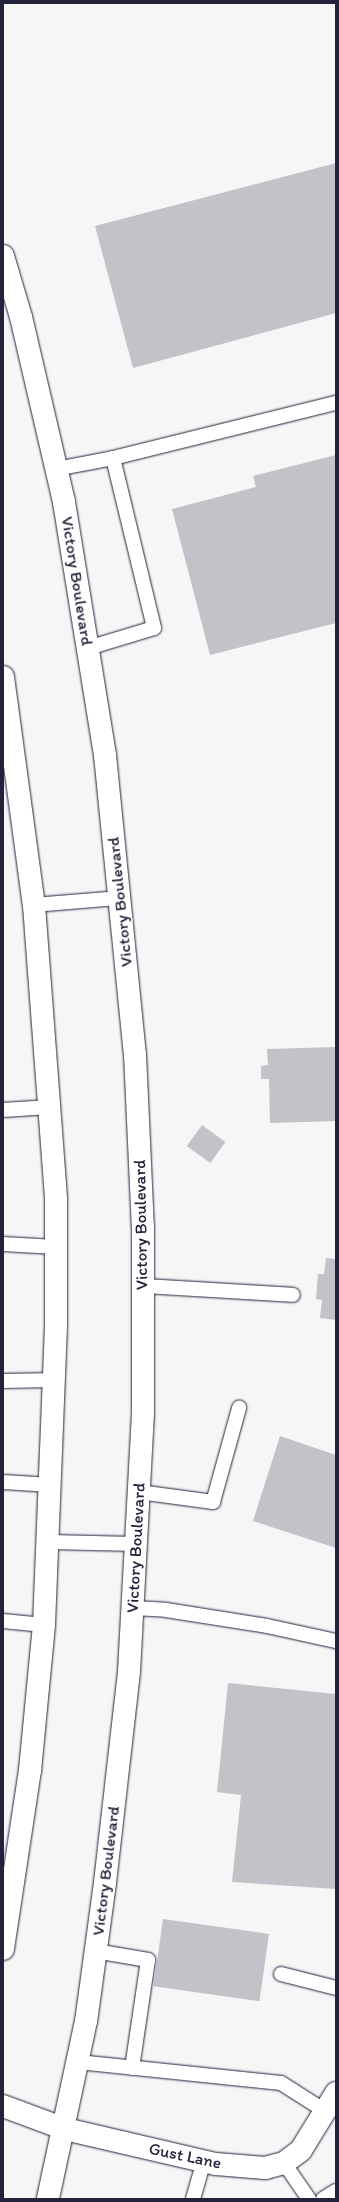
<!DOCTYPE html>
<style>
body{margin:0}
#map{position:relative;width:339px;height:2202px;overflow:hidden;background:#f6f6f7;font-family:Itim,sans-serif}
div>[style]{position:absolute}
.building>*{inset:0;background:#c2c2c9;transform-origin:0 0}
.roads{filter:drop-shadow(0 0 1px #22223b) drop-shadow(0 0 1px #22223b)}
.lane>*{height:14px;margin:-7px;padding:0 7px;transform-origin:7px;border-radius:7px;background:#fff}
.secondary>*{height:22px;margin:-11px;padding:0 11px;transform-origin:11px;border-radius:11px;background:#fff}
span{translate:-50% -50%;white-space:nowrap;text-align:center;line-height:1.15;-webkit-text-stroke:3px #fff;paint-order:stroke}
.street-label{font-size:17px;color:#22223b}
.frame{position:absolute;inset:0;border:4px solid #22223b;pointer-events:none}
</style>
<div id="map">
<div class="building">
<div style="clip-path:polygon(336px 163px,336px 313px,133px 368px,95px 226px)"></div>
<div style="clip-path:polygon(336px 455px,336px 623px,210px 655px,172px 509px,256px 487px,253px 476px)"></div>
<div style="clip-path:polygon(336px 1047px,336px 1121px,270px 1123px,269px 1079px,261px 1079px,261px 1066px,268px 1065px,267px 1049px)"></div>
<div style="left:202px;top:1125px;width:29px;height:26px;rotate:36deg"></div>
<div style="clip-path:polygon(326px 1258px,336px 1259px,336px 1320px,320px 1318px,322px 1300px,316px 1299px,318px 1274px,324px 1274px)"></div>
<div style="clip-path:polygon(280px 1436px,336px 1455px,336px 1548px,253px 1521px)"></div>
<div style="clip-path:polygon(228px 1683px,336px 1694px,336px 1889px,232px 1882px,241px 1795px,217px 1792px)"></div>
<div style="left:163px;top:1919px;width:107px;height:68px;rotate:8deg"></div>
</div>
<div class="roads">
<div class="lane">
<div style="left:113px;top:458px;width:230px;rotate:-13.9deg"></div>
<div style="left:56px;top:469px;width:58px;rotate:-10.9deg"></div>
<div style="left:113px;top:458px;width:175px;rotate:76.4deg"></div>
<div style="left:154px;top:628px;width:69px;rotate:163.1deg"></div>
<div style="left:34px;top:905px;width:86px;rotate:-4.7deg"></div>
<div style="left:3px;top:1110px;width:47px;rotate:-3.7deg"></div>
<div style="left:3px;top:1244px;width:53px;rotate:3.2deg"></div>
<div style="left:143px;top:1286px;width:150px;rotate:3.4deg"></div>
<div style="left:3px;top:1381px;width:52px;rotate:-1.1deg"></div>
<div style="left:3px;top:1482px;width:48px;rotate:3.6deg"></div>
<div style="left:139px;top:1492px;width:75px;rotate:7.7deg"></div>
<div style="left:213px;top:1502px;width:98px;rotate:-74.5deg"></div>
<div style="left:49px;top:1542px;width:87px;rotate:1.3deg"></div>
<div style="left:133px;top:1608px;width:33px;rotate:3deg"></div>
<div style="left:166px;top:1610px;width:102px;rotate:9deg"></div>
<div style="left:267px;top:1626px;width:71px;rotate:12.3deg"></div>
<div style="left:3px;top:1621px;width:41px;rotate:5.6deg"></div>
<div style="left:95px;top:1951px;width:54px;rotate:9.6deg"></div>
<div style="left:148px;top:1960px;width:109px;rotate:98.4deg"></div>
<div style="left:281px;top:1974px;width:57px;rotate:14.3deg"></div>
<div style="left:78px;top:2062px;width:204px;rotate:5.9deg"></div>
<div style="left:281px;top:2083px;width:52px;rotate:32.5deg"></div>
<div style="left:284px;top:2163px;width:44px;rotate:55.2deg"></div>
<div style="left:193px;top:2199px;width:40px;rotate:-74deg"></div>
<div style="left:323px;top:2199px;width:15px;rotate:-32deg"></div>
</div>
<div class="secondary">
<div style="left:3px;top:256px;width:64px;rotate:73.6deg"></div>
<div style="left:21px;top:317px;width:190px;rotate:76.9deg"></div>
<div style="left:64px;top:502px;width:256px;rotate:80.8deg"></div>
<div style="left:105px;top:755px;width:301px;rotate:84.3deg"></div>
<div style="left:135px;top:1054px;width:173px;rotate:87.4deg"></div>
<div style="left:143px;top:1227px;width:186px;rotate:90deg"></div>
<div style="left:143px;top:1413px;width:259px;rotate:93.1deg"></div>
<div style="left:129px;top:1672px;width:212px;rotate:96.5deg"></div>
<div style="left:105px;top:1883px;width:139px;rotate:97.8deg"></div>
<div style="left:86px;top:2021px;width:182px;rotate:102.1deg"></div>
<div style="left:3px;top:677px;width:230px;rotate:82.3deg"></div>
<div style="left:34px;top:905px;width:296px;rotate:85.7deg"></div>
<div style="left:56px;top:1200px;width:126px;rotate:90deg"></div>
<div style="left:56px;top:1326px;width:299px;rotate:92.3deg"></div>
<div style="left:44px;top:1625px;width:146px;rotate:95.5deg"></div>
<div style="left:30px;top:1770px;width:181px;rotate:98.6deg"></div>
<div style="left:3px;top:2106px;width:66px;rotate:20.4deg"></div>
<div style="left:65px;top:2129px;width:155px;rotate:13.1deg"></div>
<div style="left:216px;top:2164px;width:49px;rotate:4.7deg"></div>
<div style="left:265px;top:2168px;width:20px;rotate:-15deg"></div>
<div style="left:284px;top:2163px;width:21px;rotate:-37deg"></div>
<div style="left:301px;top:2150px;width:67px;rotate:-58.4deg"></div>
</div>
</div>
<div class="street-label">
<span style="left:77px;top:581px;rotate:81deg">Victory Boulevard</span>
<span style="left:120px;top:902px;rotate:-96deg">Victory Boulevard</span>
<span style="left:141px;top:1225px;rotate:-91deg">Victory Boulevard</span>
<span style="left:136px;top:1548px;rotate:-87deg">Victory Boulevard</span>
<span style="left:106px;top:1871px;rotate:-83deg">Victory Boulevard</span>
<span style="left:185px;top:2156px;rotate:12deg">Gust Lane</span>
</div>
<div class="frame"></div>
</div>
